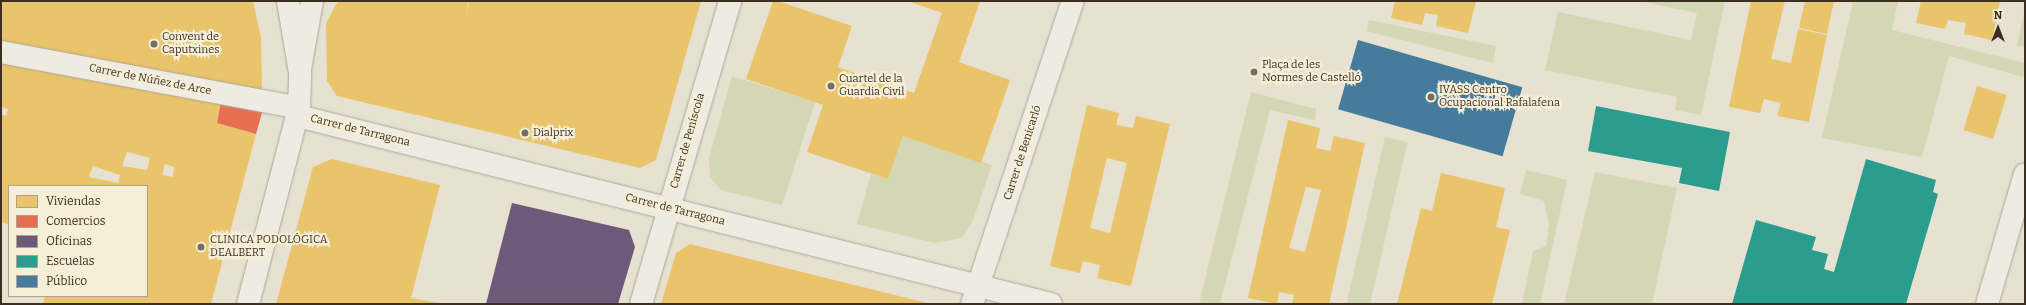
<!DOCTYPE html>
<meta charset="utf-8">
<style>
body{margin:0}
#map{position:relative;width:2026px;height:305px;overflow:hidden;background:#e6e1d1;font-family:Bitter,serif}
div>[style]{position:absolute}
.green>*{inset:0;background:#d4d7b4;transform-origin:0 0}
.homes>*{inset:0;background:#e9c46a;transform-origin:0 0}
.shops>*{inset:0;background:#e76f51}
.offices>*{inset:0;background:#6d597a}
.schools>*{inset:0;background:#2a9d8f}
.public>*{inset:0;background:#457b9d;transform-origin:0 0}
.roads{filter:drop-shadow(0 0 1px #aca699) drop-shadow(0 0 1px #aca699)}
.street>*{height:22px;margin:-11px;padding:0 11px;transform-origin:11px;border-radius:11px;background:#eeebe2}
.secondary>*{height:22px;margin:-11px;padding:0 11px;transform-origin:11px;border-radius:11px;background:#eeebe2}
.dots>*{width:11px;height:11px;translate:-50% -50%;box-sizing:border-box;border:2px solid #f6efd8;border-radius:50%}
span{translate:-50% -50%;white-space:nowrap;text-align:center;line-height:1.15;-webkit-text-stroke:4px #f6efd8;paint-order:stroke}
.poi-label{font-size:11px;color:#3c2f20}
.left{translate:0 -50%;text-align:left}
.street-label{font-size:11px;color:#3c2f20}
.frame{position:absolute;inset:0;border:2px solid #3c2f20;pointer-events:none}
.legend{position:absolute;left:8px;top:185px;width:140px;height:112px;box-sizing:border-box;background:#f6efd8;border:1px solid #aca28e;margin:0;padding:5px 7px;list-style:none;font-size:12px;color:#3c2f20}
.legend li{display:flex;align-items:center;gap:8px;height:20px}
.legend b{width:20px;border:1px solid #aca28e}
.north{position:absolute;left:1978px;top:8px;width:40px;height:40px;-webkit-text-stroke:3px #f6efd8;paint-order:stroke;rotate:0deg;font-size:11px;font-weight:700;line-height:16px;text-align:center;color:#3c2f20}
.north::after{content:'';display:block;margin:auto;width:14px;height:18px;background:#3c2f20;clip-path:polygon(50% 0,100% 100%,50% 72%,0 100%)}
</style>
<div id="map">
<div class="green">
<div style="clip-path:polygon(1639px 1px,1725px 1px,1701px 115px,1675px 110px,1677px 97px,1545px 70px,1558px 12px,1691px 40px,1697px 13px)"></div>
<div style="clip-path:polygon(1853px 1px,1898px 1px,1892px 30px,2025px 63px,2023px 77px,1949px 56px,1922px 157px,1822px 138px)"></div>
<div style="clip-path:polygon(2025px 8px,2025px 47px,2017px 46px)"></div>
<div style="clip-path:polygon(1369px 20px,1496px 46px,1493px 63px,1367px 31px)"></div>
<div style="clip-path:polygon(732px 76px,815px 102px,782px 205px,721px 190px,710px 177px,709px 158px)"></div>
<div style="clip-path:polygon(1251px 92px,1316px 109px,1315px 120px,1270px 110px,1220px 304px,1199px 304px)"></div>
<div style="clip-path:polygon(903px 136px,992px 165px,973px 220px,962px 238px,935px 243px,857px 224px,871px 174px,888px 179px)"></div>
<div style="left:1385px;top:137px;width:23px;height:172px;rotate:13deg"></div>
<div style="clip-path:polygon(1526px 170px,1567px 180px,1540px 304px,1522px 304px,1533px 251px,1546px 246px,1549px 225px,1544px 201px,1520px 194px)"></div>
<div style="clip-path:polygon(1595px 172px,1677px 188px,1652px 304px,1564px 304px)"></div>
</div>
<div class="homes">
<div style="clip-path:polygon(1px 1px,253px 1px,261px 38px,262px 90px,1px 41px)"></div>
<div style="clip-path:polygon(338px 1px,468px 1px,467px 17px,469px 1px,701px 1px,656px 160px,640px 168px,337px 96px,327px 81px,326px 23px)"></div>
<div style="clip-path:polygon(773px 1px,778px 1px,852px 26px,838px 67px,914px 93px,942px 13px,908px 1px,980px 1px,959px 62px,1010px 80px,981px 163px,903px 136px,888px 179px,807px 152px,823px 105px,746px 79px)"></div>
<div style="clip-path:polygon(1395px 1px,1476px 1px,1468px 33px,1436px 26px,1438px 15px,1425px 13px,1422px 25px,1391px 18px)"></div>
<div style="clip-path:polygon(1751px 1px,1785px 1px,1771px 59px,1791px 63px,1798px 29px,1827px 35px,1809px 122px,1777px 116px,1781px 103px,1764px 99px,1760px 113px,1729px 107px)"></div>
<div style="clip-path:polygon(1805px 1px,1834px 1px,1827px 34px,1799px 28px)"></div>
<div style="clip-path:polygon(1921px 1px,2000px 1px,1992px 40px,1964px 34px,1966px 23px,1948px 20px,1945px 29px,1916px 23px)"></div>
<div style="clip-path:polygon(evenodd,1px 61px,221px 101px,217px 123px,256px 134px,211px 304px,43px 304px,45px 296px,147px 296px,147px 186px,9px 186px,9px 224px,1px 222px,1px 114px,6px 116px,8px 109px,1px 107px,1px 61px,127px 152px,150px 158px,147px 170px,122px 166px,127px 152px,1px 61px,165px 164px,174px 167px,173px 177px,162px 175px,165px 164px,1px 61px,93px 166px,120px 175px,118px 183px,89px 177px,93px 166px)"></div>
<div style="left:1977px;top:86px;width:31px;height:46px;rotate:17deg"></div>
<div style="clip-path:polygon(evenodd,1087px 105px,1119px 113px,1116px 125px,1133px 128px,1136px 116px,1170px 124px,1131px 286px,1097px 278px,1100px 265px,1083px 261px,1080px 273px,1050px 266px,1087px 105px,1107px 158px,1127px 163px,1110px 233px,1090px 228px,1107px 158px)"></div>
<div style="clip-path:polygon(evenodd,1288px 120px,1320px 128px,1316px 148px,1330px 151px,1334px 136px,1365px 143px,1329px 304px,1292px 304px,1294px 295px,1279px 292px,1277px 304px,1248px 298px,1288px 120px,1306px 187px,1321px 190px,1305px 252px,1289px 248px,1306px 187px)"></div>
<div style="clip-path:polygon(332px 159px,440px 185px,411px 298px,446px 304px,276px 304px,313px 167px)"></div>
<div style="clip-path:polygon(1441px 173px,1505px 188px,1496px 227px,1510px 230px,1492px 304px,1397px 304px,1421px 208px,1432px 211px)"></div>
<div style="clip-path:polygon(690px 244px,927px 303px,927px 304px,661px 304px,676px 253px)"></div>
</div>
<div class="shops">
<div style="clip-path:polygon(221px 101px,263px 109px,256px 134px,217px 123px)"></div>
</div>
<div class="offices">
<div style="clip-path:polygon(512px 203px,629px 230px,635px 247px,618px 304px,486px 304px)"></div>
</div>
<div class="schools">
<div style="clip-path:polygon(1596px 106px,1730px 132px,1719px 191px,1679px 183px,1682px 168px,1588px 151px)"></div>
<div style="clip-path:polygon(1866px 159px,1936px 180px,1933px 192px,1938px 194px,1906px 304px,1732px 304px,1756px 220px,1816px 237px,1812px 250px,1828px 254px,1824px 269px,1834px 272px)"></div>
</div>
<div class="public">
<div style="left:1358px;top:40px;width:171px;height:72px;rotate:16deg"></div>
</div>
<div class="roads">
<div class="street">
<div style="left:1px;top:52px;width:303px;rotate:10.6deg"></div>
<div style="left:300px;top:69px;width:69px;rotate:-80deg"></div>
<div style="left:298px;top:116px;width:776px;rotate:14.02deg"></div>
<div style="left:641px;top:304px;width:316px;rotate:-73.6deg"></div>
<div style="left:972px;top:304px;width:319px;rotate:-71.6deg"></div>
<div style="left:1987px;top:304px;width:135px;rotate:-73.7deg"></div>
</div>
<div class="secondary">
<div style="left:248px;top:304px;width:203px;rotate:-75.4deg"></div>
<div style="left:299px;top:108px;width:35px;rotate:-88deg"></div>
<div style="left:300px;top:73px;width:73px;rotate:-99.5deg"></div>
</div>
</div>
<div class="dots">
<div style="left:154px;top:44px;background:#786d5e"></div>
<div style="left:1254px;top:72px;background:#786d5e"></div>
<div style="left:831px;top:86px;background:#786d5e"></div>
<div style="left:1431px;top:97px;background:#786d5e"></div>
<div style="left:525px;top:133px;background:#786d5e"></div>
<div style="left:201px;top:247px;background:#786d5e"></div>
</div>
<div class="poi-label">
<span class="left" style="left:162px;top:44px">Convent de<br>Caputxines</span>
<span class="left" style="left:1262px;top:72px">Plaça de les<br>Normes de Castelló</span>
<span class="left" style="left:839px;top:86px">Cuartel de la<br>Guardia Civil</span>
<span class="left" style="left:1439px;top:97px">IVASS Centro<br>Ocupacional Rafalafena</span>
<span class="left" style="left:533px;top:133px">Dialprix</span>
<span class="left" style="left:210px;top:247px">CLINICA PODOLÓGICA<br>DEALBERT</span>
</div>
<div class="street-label">
<span style="left:150px;top:80px;rotate:11deg">Carrer de Núñez de Arce</span>
<span style="left:360px;top:131px;rotate:14deg">Carrer de Tarragona</span>
<span style="left:688px;top:141px;rotate:-74deg">Carrer de Peníscola</span>
<span style="left:1023px;top:153px;rotate:-72deg">Carrer de Benicarló</span>
<span style="left:675px;top:210px;rotate:14deg">Carrer de Tarragona</span>
</div>
<div class="frame"></div>
<ul class="legend">
<li><b style="height:11px;background:#e9c46a"></b>Viviendas</li>
<li><b style="height:11px;background:#e76f51"></b>Comercios</li>
<li><b style="height:11px;background:#6d597a"></b>Oficinas</li>
<li><b style="height:11px;background:#2a9d8f"></b>Escuelas</li>
<li><b style="height:11px;background:#457b9d"></b>Público</li>
</ul>
<div class="north">N</div>
</div>
